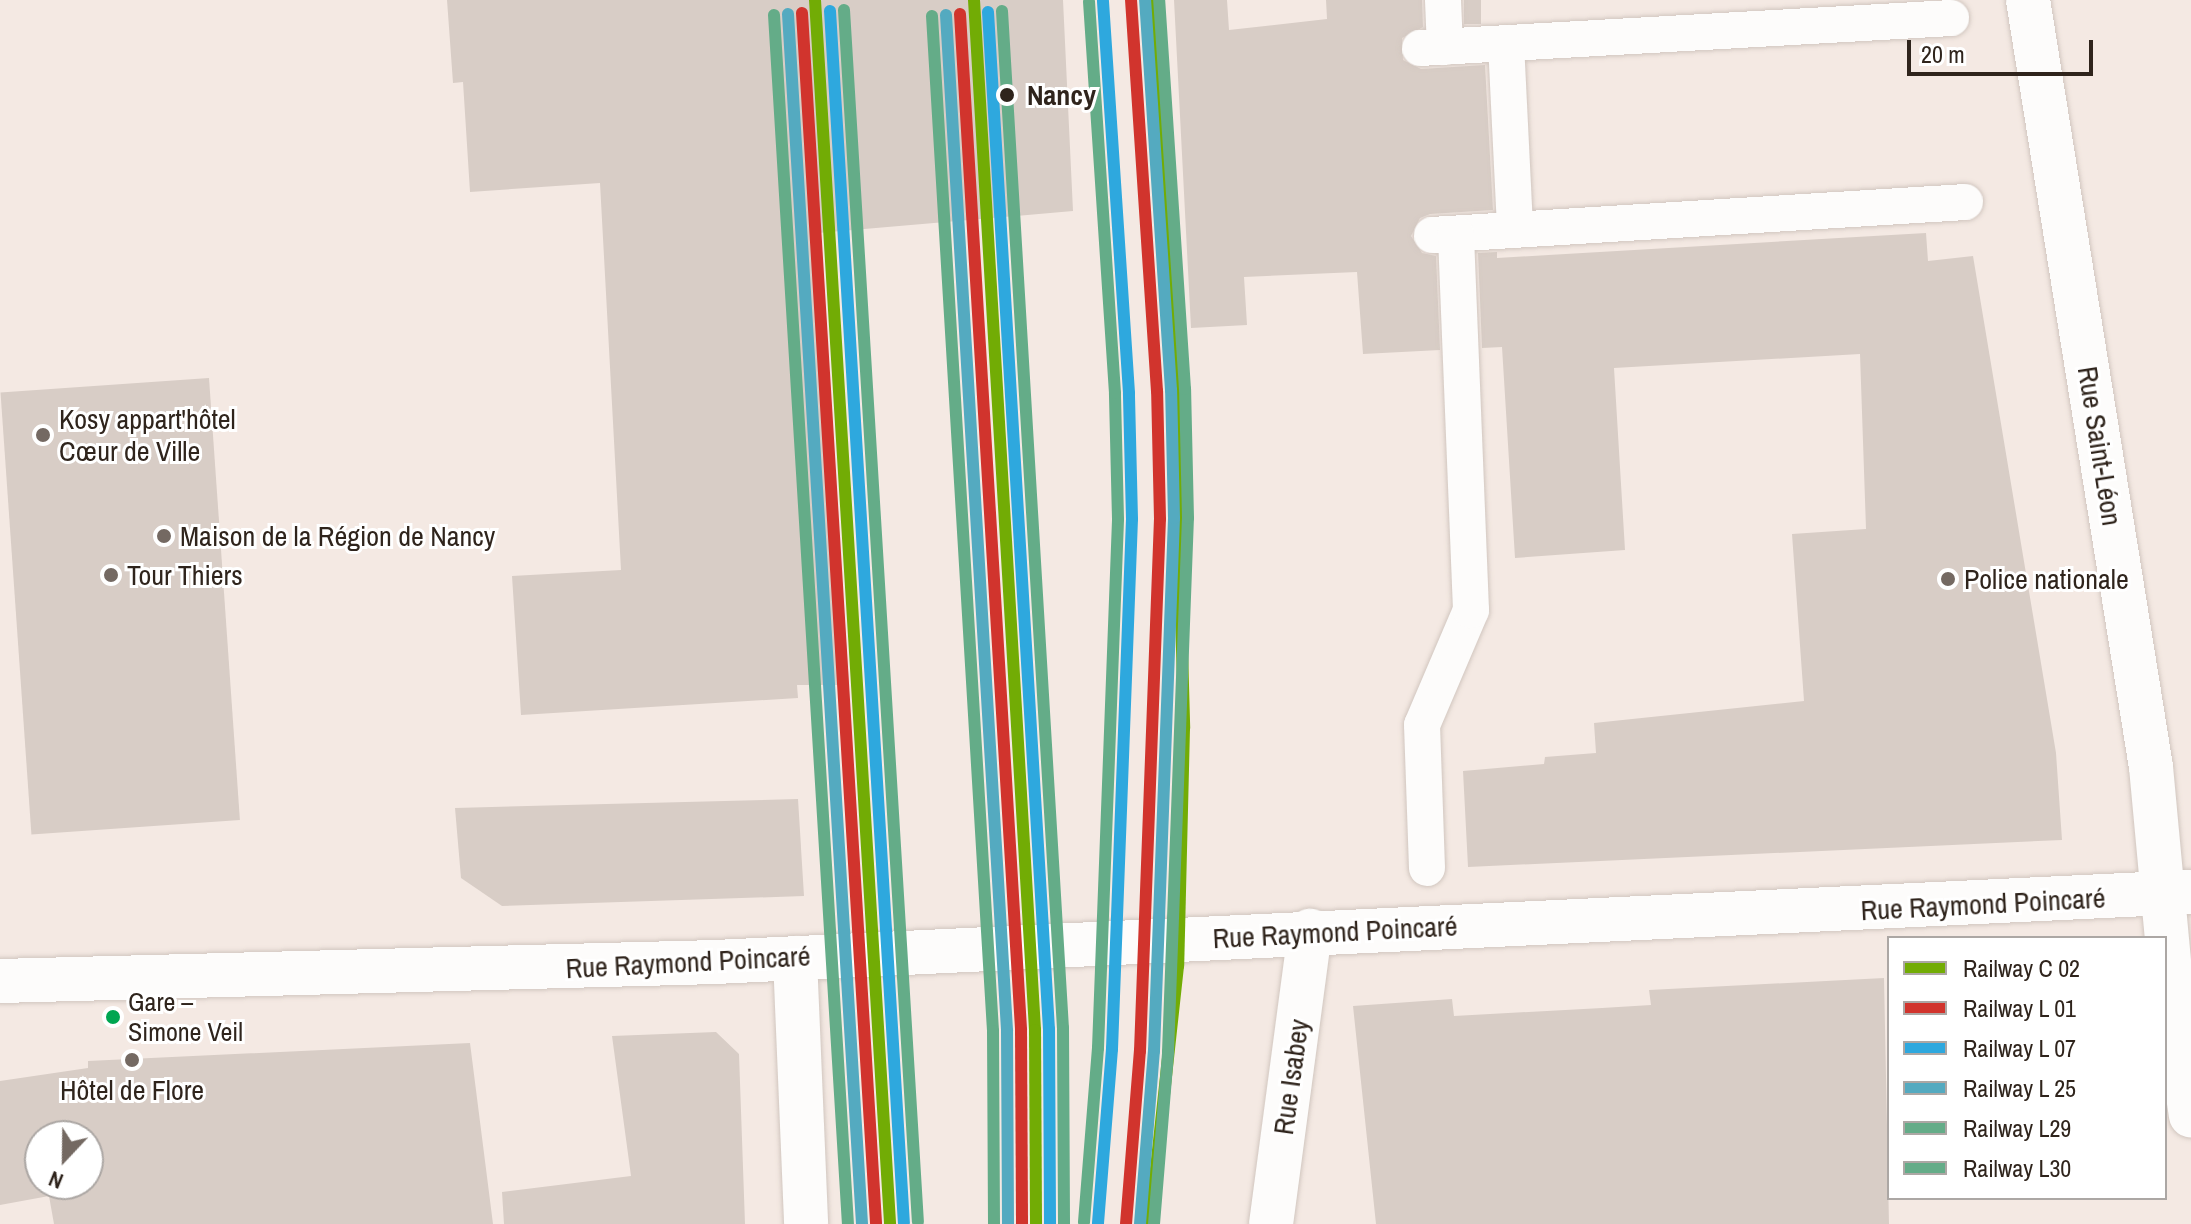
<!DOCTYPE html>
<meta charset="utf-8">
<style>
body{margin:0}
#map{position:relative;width:2191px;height:1224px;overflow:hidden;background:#f4e9e3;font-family:"Archivo Narrow",sans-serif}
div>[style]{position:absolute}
.building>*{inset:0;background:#d8cdc6;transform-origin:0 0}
.roads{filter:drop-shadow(0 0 2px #d1c6bf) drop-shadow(0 0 2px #d1c6bf)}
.pedestrian>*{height:36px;margin:-18px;padding:0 18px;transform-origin:18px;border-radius:18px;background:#fdfcfb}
.minor>*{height:44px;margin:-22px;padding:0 22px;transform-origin:22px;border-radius:22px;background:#fdfcfb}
.secondary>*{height:44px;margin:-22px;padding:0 22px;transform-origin:22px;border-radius:22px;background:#fdfcfb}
.rail-1>*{height:12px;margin:-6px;padding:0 6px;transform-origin:6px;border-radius:6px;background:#72ac05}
.rail-2>*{height:12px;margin:-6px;padding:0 6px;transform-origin:6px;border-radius:6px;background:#d1342d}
.rail-3>*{height:12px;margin:-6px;padding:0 6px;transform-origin:6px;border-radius:6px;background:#2ea8de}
.rail-4>*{height:12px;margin:-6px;padding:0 6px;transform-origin:6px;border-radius:6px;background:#54aac0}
.rail-5>*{height:12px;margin:-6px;padding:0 6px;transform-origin:6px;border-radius:6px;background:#64ac88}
.rail-6>*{height:12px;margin:-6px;padding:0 6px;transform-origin:6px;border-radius:6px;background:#64ac88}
.dots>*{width:22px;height:22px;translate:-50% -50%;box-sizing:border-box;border:4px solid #fff;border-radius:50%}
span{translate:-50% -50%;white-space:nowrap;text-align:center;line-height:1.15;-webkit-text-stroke:6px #fff;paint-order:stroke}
.bus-label{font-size:26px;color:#2f241c}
.left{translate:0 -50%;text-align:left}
.stop-label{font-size:28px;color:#2f241c;font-weight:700}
.poi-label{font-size:28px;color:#2f241c}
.street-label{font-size:28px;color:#2f241c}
.legend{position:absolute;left:1887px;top:936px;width:280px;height:264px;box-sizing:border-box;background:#fff;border:2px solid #aca7a4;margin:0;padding:10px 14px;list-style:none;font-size:24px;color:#2f241c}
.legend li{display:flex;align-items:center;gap:16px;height:40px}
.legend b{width:40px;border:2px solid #aca7a4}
.north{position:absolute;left:24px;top:1120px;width:80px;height:80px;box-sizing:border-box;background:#fff;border:2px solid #aca7a4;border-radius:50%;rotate:202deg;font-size:22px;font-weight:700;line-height:32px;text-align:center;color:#2f241c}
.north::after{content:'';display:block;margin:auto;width:28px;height:36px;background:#746962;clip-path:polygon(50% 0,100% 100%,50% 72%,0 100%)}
.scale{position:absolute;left:1907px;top:40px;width:186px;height:36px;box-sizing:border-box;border:4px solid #2f241c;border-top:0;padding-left:10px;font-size:24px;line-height:28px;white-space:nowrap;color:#2f241c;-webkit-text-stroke:6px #fff;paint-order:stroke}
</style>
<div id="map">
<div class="building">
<div style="clip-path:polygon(447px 0,1063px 0,1073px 211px,818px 233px,849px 685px,797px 685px,798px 698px,521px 715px,512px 576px,621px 570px,600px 183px,470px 192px,463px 82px,453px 83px)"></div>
<div style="clip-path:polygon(1174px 0,1227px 0,1229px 30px,1327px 19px,1326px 0,1422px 0,1423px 27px,1402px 38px,1403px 60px,1421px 69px,1485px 65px,1493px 210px,1430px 214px,1420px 218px,1411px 236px,1422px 253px,1436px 256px,1440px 350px,1363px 354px,1357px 272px,1244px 277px,1247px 325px,1191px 328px)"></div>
<div style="left:1464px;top:0;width:17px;height:24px"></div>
<div style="clip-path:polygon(1926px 233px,1928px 261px,1973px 256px,2056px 753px,2062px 840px,1468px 867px,1463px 771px,1544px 764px,1545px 757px,1596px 753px,1594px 723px,1804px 701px,1792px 534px,1866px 529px,1860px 354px,1614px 368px,1625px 550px,1515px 558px,1502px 347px,1482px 348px,1478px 253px,1497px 252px,1497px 258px)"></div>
<div style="left:209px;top:378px;width:443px;height:209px;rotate:86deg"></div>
<div style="clip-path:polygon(798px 799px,804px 896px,502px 906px,461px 878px,455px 808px)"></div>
<div style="clip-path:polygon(1884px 978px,1889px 1224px,1376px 1224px,1353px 1006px,1452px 999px,1454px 1016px,1602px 1008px,1651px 1005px,1649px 990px)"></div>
<div style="clip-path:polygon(716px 1032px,739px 1054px,745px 1224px,504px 1224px,502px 1192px,631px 1176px,612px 1036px)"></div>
<div style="clip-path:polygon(evenodd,470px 1043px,493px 1224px,54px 1224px,49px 1196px,0 1205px,0 1081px,88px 1068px,88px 1061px,470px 1043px,40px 1136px,88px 1136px,88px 1184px,40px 1184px,40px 1136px)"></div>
</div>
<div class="roads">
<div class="pedestrian">
<div style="left:1443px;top:0;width:47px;rotate:87.6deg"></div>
<div style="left:1506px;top:43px;width:187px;rotate:87.2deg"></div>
<div style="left:1420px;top:48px;width:532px;rotate:-3.23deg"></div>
<div style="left:1432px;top:235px;width:534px;rotate:-3.54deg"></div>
<div style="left:1427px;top:868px;width:143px;rotate:-92deg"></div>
<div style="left:1422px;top:725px;width:125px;rotate:-66.9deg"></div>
<div style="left:1471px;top:610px;width:376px;rotate:-92.3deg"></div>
</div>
<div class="minor">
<div style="left:795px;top:958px;width:266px;rotate:87.6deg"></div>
<div style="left:1271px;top:1224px;width:296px;rotate:-82.4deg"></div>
</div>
<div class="secondary">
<div style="left:2028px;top:0;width:777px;rotate:80.89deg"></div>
<div style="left:2151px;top:767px;width:216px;rotate:84.7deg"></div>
<div style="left:2171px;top:982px;width:135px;rotate:81.5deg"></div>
<div style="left:0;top:981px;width:715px;rotate:-1.52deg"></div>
<div style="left:715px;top:962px;width:1478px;rotate:-2.72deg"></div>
</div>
</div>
<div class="rail-1">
<div style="left:815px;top:0;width:1226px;rotate:86.49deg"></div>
<div style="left:974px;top:0;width:1032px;rotate:86.61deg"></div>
<div style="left:1035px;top:1030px;width:194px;rotate:89.7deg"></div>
<div style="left:1150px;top:0;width:399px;rotate:86.4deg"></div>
<div style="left:1175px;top:398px;width:330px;rotate:88.4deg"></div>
<div style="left:1184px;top:728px;width:238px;rotate:91.4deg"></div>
<div style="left:1178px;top:966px;width:260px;rotate:96.2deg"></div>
</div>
<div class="rail-2">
<div style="left:802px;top:13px;width:1213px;rotate:86.5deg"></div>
<div style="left:960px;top:14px;width:1018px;rotate:86.56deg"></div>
<div style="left:1021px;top:1030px;width:194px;rotate:89.7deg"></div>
<div style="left:1126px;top:1224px;width:174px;rotate:-85.4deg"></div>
<div style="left:1140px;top:1051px;width:532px;rotate:-87.85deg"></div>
<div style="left:1160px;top:519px;width:128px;rotate:-91.3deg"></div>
<div style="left:1157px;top:391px;width:392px;rotate:-93.8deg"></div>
</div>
<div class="rail-3">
<div style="left:830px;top:11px;width:1214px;rotate:86.51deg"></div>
<div style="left:988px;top:12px;width:1019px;rotate:86.57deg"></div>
<div style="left:1049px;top:1029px;width:195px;rotate:89.7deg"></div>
<div style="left:1098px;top:1223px;width:175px;rotate:-85.4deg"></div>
<div style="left:1112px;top:1049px;width:530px;rotate:-87.84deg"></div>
<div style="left:1132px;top:519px;width:126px;rotate:-91.4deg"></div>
<div style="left:1129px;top:393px;width:393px;rotate:-93.8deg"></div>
</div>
<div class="rail-4">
<div style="left:788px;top:14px;width:1212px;rotate:86.5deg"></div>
<div style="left:946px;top:15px;width:1018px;rotate:86.56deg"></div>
<div style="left:1007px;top:1031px;width:193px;rotate:89.7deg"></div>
<div style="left:1140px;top:1224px;width:174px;rotate:-85.4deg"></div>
<div style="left:1154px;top:1051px;width:533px;rotate:-87.85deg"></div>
<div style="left:1174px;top:518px;width:128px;rotate:-91.3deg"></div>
<div style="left:1171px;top:390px;width:391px;rotate:-93.8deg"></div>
</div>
<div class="rail-5">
<div style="left:844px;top:10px;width:1214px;rotate:86.51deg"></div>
<div style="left:1002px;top:11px;width:1019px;rotate:86.57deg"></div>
<div style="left:1063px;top:1028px;width:196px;rotate:89.7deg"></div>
<div style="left:1084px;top:1222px;width:175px;rotate:-85.4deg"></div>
<div style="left:1098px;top:1048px;width:529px;rotate:-87.83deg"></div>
<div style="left:1118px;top:519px;width:126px;rotate:-91.4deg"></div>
<div style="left:1115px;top:393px;width:392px;rotate:-93.8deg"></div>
</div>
<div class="rail-6">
<div style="left:774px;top:15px;width:1211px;rotate:86.5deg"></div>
<div style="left:932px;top:16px;width:1017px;rotate:86.56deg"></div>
<div style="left:993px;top:1031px;width:193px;rotate:89.7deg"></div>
<div style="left:1154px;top:1224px;width:173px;rotate:-85.3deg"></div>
<div style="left:1168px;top:1052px;width:534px;rotate:-87.86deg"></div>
<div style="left:1188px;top:518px;width:129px;rotate:-91.3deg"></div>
<div style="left:1185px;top:389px;width:390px;rotate:-93.8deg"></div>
</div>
<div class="dots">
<div style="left:1007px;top:95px;background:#2f241c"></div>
<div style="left:43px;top:435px;background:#746962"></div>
<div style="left:164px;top:536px;background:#746962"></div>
<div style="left:111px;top:575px;background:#746962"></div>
<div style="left:1948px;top:579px;background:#746962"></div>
<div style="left:113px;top:1017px;background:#00a651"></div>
<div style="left:132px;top:1060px;background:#746962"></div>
</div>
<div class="bus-label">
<span class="left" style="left:128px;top:1017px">Gare –<br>Simone Veil</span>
</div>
<div class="stop-label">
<span class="left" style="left:1027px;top:95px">Nancy</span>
</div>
<div class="poi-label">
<span class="left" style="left:59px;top:435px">Kosy appart'hôtel<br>Cœur de Ville</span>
<span class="left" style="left:180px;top:536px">Maison de la Région de Nancy</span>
<span class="left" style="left:127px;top:575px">Tour Thiers</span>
<span class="left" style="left:1964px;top:579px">Police nationale</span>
<span style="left:132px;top:1090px">Hôtel de Flore</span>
</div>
<div class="street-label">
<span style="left:2100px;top:446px;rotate:81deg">Rue Saint-Léon</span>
<span style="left:1983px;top:904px;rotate:-3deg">Rue Raymond Poincaré</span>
<span style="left:1335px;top:932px;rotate:-3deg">Rue Raymond Poincaré</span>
<span style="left:688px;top:962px;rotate:-3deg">Rue Raymond Poincaré</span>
<span style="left:1291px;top:1077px;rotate:-82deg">Rue Isabey</span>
</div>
<ul class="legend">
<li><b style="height:10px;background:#72ac05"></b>Railway C 02</li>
<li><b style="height:10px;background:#d1342d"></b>Railway L 01</li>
<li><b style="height:10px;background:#2ea8de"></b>Railway L 07</li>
<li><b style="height:10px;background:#54aac0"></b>Railway L 25</li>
<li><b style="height:10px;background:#64ac88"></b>Railway L29</li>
<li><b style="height:10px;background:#64ac88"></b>Railway L30</li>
</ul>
<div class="north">N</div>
<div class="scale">20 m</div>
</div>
